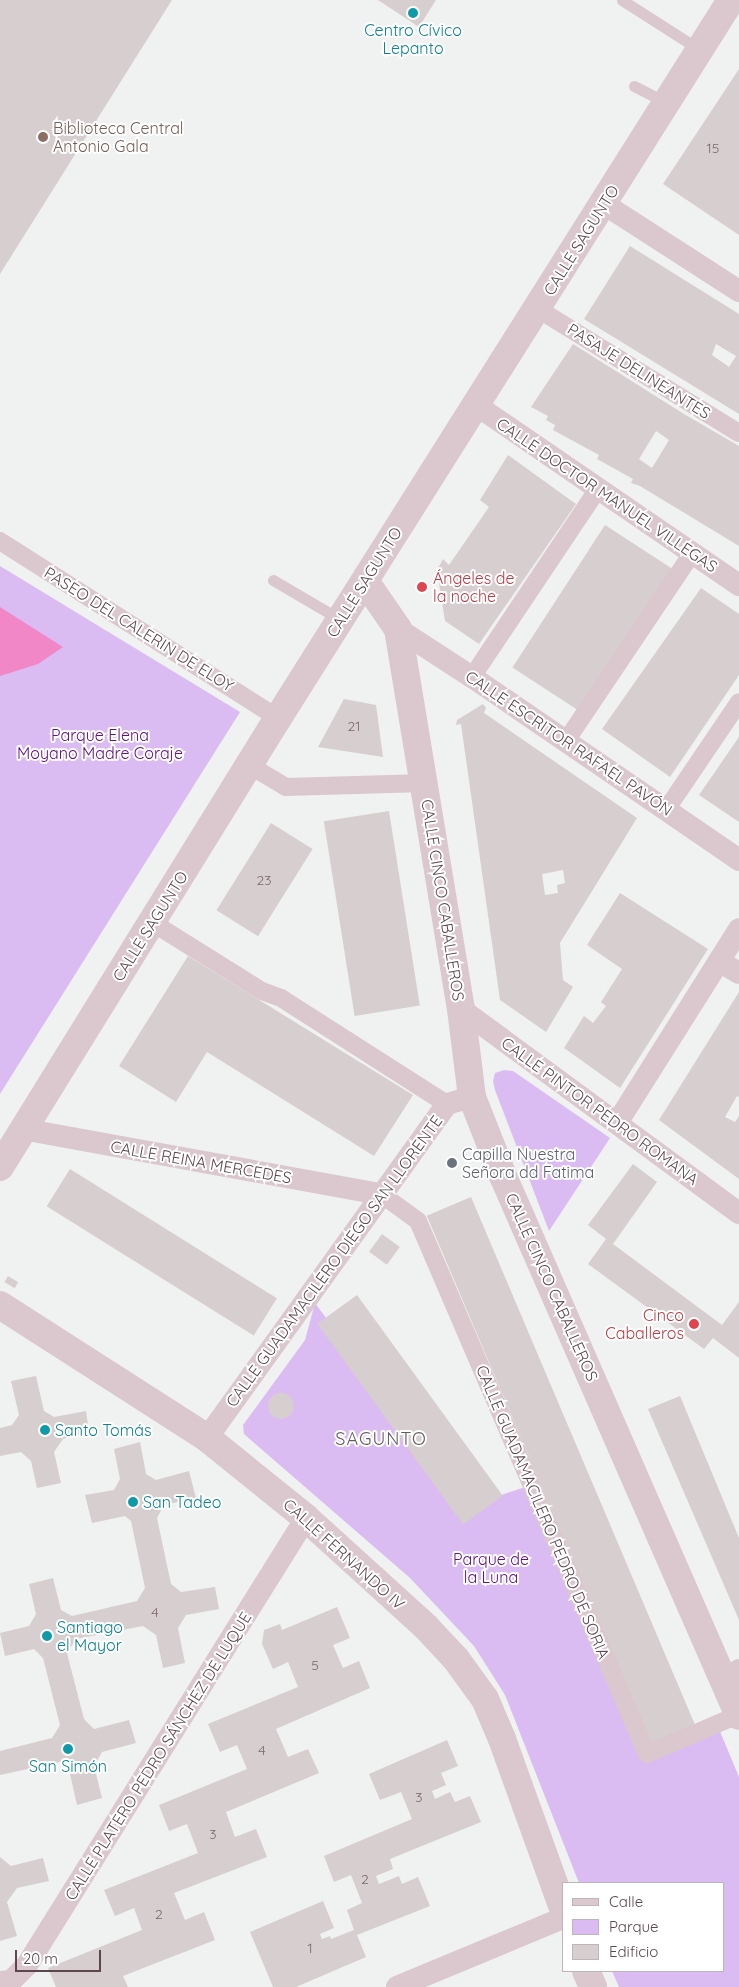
<!DOCTYPE html>
<meta charset="utf-8">
<style>
body{margin:0}
#map{position:relative;width:739px;height:1987px;overflow:hidden;background:#eff2f0;font-family:Quicksand,sans-serif}
div>[style]{position:absolute}
.green>*{inset:0;background:#dbbcf2}
.water>*{inset:0;background:#f187c6}
.building>*{inset:0;background:#d7ced0;transform-origin:0 0}
.round{border-radius:50%}
.service>*{height:11px;margin:-5.5px;padding:0 5.5px;transform-origin:5.5px;border-radius:5.5px;background:#dac8ce}
.pedestrian>*{height:18px;margin:-9px;padding:0 9px;transform-origin:9px;border-radius:9px;background:#dac8ce}
.minor>*{height:22px;margin:-11px;padding:0 11px;transform-origin:11px;border-radius:11px;background:#dac8ce}
.tertiary>*{height:28px;margin:-14px;padding:0 14px;transform-origin:14px;border-radius:14px;background:#dac8ce}
.dots>*{width:14px;height:14px;translate:-50% -50%;box-sizing:border-box;border:2px solid #fff;border-radius:50%}
span{translate:-50% -50%;white-space:nowrap;text-align:center;line-height:1.15;-webkit-text-stroke:4px #fff;paint-order:stroke}
.number-label{font-size:14px;color:#7c686e}
.number-label span{-webkit-text-stroke-width:0}
.culture-label{font-size:16px;color:#0d838f}
.left{translate:0 -50%;text-align:left}
.education-label{font-size:16px;color:#785e54}
.street-label{font-size:16px;color:#5e464e}
.health-label{font-size:16px;color:#be3a42}
.right{translate:-100% -50%;text-align:right}
.park-label{font-size:16px;color:#621284}
.worship-label{font-size:16px;color:#5b616d}
.neighbourhood-label{font-size:18px;color:#655c5e;letter-spacing:1px}
.legend{position:absolute;left:562px;top:1882px;width:162px;height:90px;box-sizing:border-box;background:#fff;border:1px solid #bfb5b8;margin:0;padding:6px 9px;list-style:none;font-size:15px;color:#5e464e}
.legend li{display:flex;align-items:center;gap:10px;height:25px}
.legend b{width:25px;border:1px solid #bfb5b8}
.scale{position:absolute;left:15px;top:1950px;width:86px;height:22px;box-sizing:border-box;border:2px solid #5e464e;border-top:0;padding-left:6px;font-size:15px;line-height:18px;white-space:nowrap;color:#5e464e;-webkit-text-stroke:4px #fff;paint-order:stroke}
</style>
<div id="map">
<div class="green">
<div style="clip-path:polygon(0 566px,240px 712px,0 1094px)"></div>
<div style="clip-path:polygon(504px 1070px,513px 1071px,610px 1138px,549px 1231px,495px 1090px,493px 1081px,495px 1073px)"></div>
<div style="clip-path:polygon(315px 1303px,465px 1507px,528px 1486px,645px 1759px,719px 1729px,739px 1777px,739px 1987px,619px 1987px,612px 1971px,723px 1971px,723px 1883px,579px 1883px,505px 1695px,474px 1646px,410px 1578px,244px 1434px,243px 1425px,305px 1340px)"></div>
</div>
<div class="water">
<div style="clip-path:polygon(0 607px,63px 647px,38px 664px,0 676px)"></div>
</div>
<div class="building">
<div style="clip-path:polygon(0 0,172px 0,0 274px)"></div>
<div style="clip-path:polygon(378px 0,436px 0,419px 27px)"></div>
<div style="clip-path:polygon(739px 69px,739px 235px,663px 184px)"></div>
<div style="clip-path:polygon(evenodd,630px 246px,739px 314px,739px 414px,584px 319px,630px 246px,716px 344px,736px 356px,729px 367px,712px 355px,716px 344px)"></div>
<div style="clip-path:polygon(evenodd,573px 344px,684px 414px,739px 446px,739px 546px,640px 486px,631px 483px,633px 479px,597px 459px,599px 455px,553px 430px,555px 425px,546px 420px,548px 416px,531px 407px,573px 344px,656px 431px,669px 440px,652px 468px,639px 459px,656px 431px)"></div>
<div style="clip-path:polygon(508px 455px,576px 504px,479px 644px,445px 621px,437px 570px,443px 559px,449px 565px,489px 507px,480px 500px)"></div>
<div style="left:605px;top:525px;width:82px;height:170px;rotate:33deg"></div>
<div style="clip-path:polygon(701px 588px,739px 614px,739px 675px,670px 777px,602px 729px)"></div>
<div style="clip-path:polygon(344px 699px,376px 705px,383px 757px,318px 747px)"></div>
<div style="clip-path:polygon(evenodd,483px 704px,486px 708px,484px 713px,637px 818px,560px 943px,563px 980px,573px 987px,546px 1032px,500px 1000px,461px 724px,456px 725px,457px 720px,483px 704px,563px 870px,565px 883px,557px 885px,558px 893px,545px 895px,542px 874px,563px 870px)"></div>
<div style="clip-path:polygon(739px 737px,739px 822px,699px 795px)"></div>
<div style="left:389px;top:811px;width:197px;height:66px;rotate:81deg"></div>
<div style="left:271px;top:823px;width:49px;height:103px;rotate:32deg"></div>
<div style="clip-path:polygon(620px 893px,708px 949px,620px 1088px,564px 1048px,584px 1016px,593px 1023px,606px 1006px,601px 1002px,622px 969px,587px 945px)"></div>
<div style="clip-path:polygon(188px 956px,413px 1095px,374px 1156px,207px 1052px,176px 1102px,119px 1066px)"></div>
<div style="clip-path:polygon(739px 992px,739px 1097px,737px 1096px,725px 1117px,735px 1122px,739px 1116px,739px 1179px,659px 1120px)"></div>
<div style="clip-path:polygon(633px 1164px,657px 1182px,613px 1244px,722px 1325px,739px 1302px,739px 1358px,713px 1338px,704px 1349px,588px 1264px,606px 1239px,588px 1225px)"></div>
<div style="left:70px;top:1169px;width:244px;height:44px;rotate:32deg"></div>
<div style="left:471px;top:1197px;width:577px;height:48px;rotate:67deg"></div>
<div style="left:382px;top:1234px;width:22px;height:22px;rotate:36deg"></div>
<div style="left:8px;top:1276px;width:12px;height:7px;rotate:31deg"></div>
<div style="left:357px;top:1295px;width:248px;height:49px;rotate:54deg"></div>
<div style="clip-path:polygon(36px 1376px,44px 1411px,54px 1417px,86px 1411px,89px 1432px,63px 1439px,54px 1452px,61px 1483px,37px 1488px,31px 1461px,21px 1452px,0 1456px,0 1428px,12px 1425px,19px 1415px,11px 1381px)"></div>
<div class="round" style="left:268px;top:1393px;width:26px;height:26px"></div>
<div style="clip-path:polygon(680px 1396px,739px 1538px,739px 1620px,648px 1409px)"></div>
<div style="clip-path:polygon(140px 1442px,146px 1474px,156px 1480px,189px 1471px,196px 1498px,164px 1505px,157px 1518px,171px 1584px,181px 1592px,215px 1587px,219px 1609px,186px 1615px,178px 1628px,185px 1663px,163px 1668px,156px 1635px,143px 1626px,76px 1639px,67px 1653px,84px 1719px,94px 1729px,129px 1720px,136px 1743px,102px 1752px,94px 1766px,102px 1798px,77px 1805px,69px 1770px,60px 1762px,0 1775px,0 1751px,52px 1738px,60px 1725px,43px 1658px,34px 1649px,5px 1656px,0 1633px,29px 1626px,36px 1614px,29px 1584px,53px 1578px,61px 1610px,72px 1616px,137px 1601px,145px 1588px,131px 1521px,125px 1516px,92px 1523px,85px 1495px,114px 1490px,120px 1479px,114px 1449px)"></div>
<div style="clip-path:polygon(337px 1607px,350px 1638px,333px 1645px,343px 1668px,359px 1661px,370px 1688px,276px 1729px,288px 1757px,308px 1749px,319px 1773px,226px 1812px,235px 1837px,256px 1829px,267px 1857px,174px 1893px,185px 1920px,204px 1912px,215px 1940px,123px 1976px,128px 1987px,56px 1987px,48px 1968px,142px 1930px,134px 1908px,115px 1916px,104px 1890px,198px 1853px,187px 1824px,169px 1831px,159px 1805px,247px 1769px,237px 1745px,220px 1752px,208px 1724px,298px 1687px,288px 1662px,273px 1669px,262px 1644px,264px 1630px,280px 1624px,282px 1630px)"></div>
<div style="clip-path:polygon(447px 1740px,458px 1766px,441px 1773px,446px 1785px,432px 1791px,435px 1799px,450px 1792px,455px 1802px,470px 1796px,481px 1822px,390px 1859px,393px 1869px,376px 1876px,379px 1884px,399px 1876px,402px 1884px,418px 1877px,430px 1906px,357px 1935px,366px 1957px,296px 1987px,273px 1987px,250px 1932px,323px 1901px,334px 1928px,320px 1934px,322px 1939px,330px 1936px,331px 1939px,354px 1930px,347px 1910px,362px 1903px,351px 1875px,334px 1882px,324px 1856px,412px 1819px,401px 1792px,380px 1800px,369px 1774px)"></div>
<div style="clip-path:polygon(0 1857px,11px 1866px,43px 1858px,49px 1881px,17px 1888px,7px 1902px,17px 1936px,0 1941px)"></div>
</div>
<div class="service">
<div style="left:622px;top:0;width:93px;rotate:32.7deg"></div>
<div style="left:634px;top:86px;width:37px;rotate:27deg"></div>
<div style="left:273px;top:580px;width:79px;rotate:30.5deg"></div>
</div>
<div class="pedestrian">
<div style="left:538px;top:309px;width:236px;rotate:31.7deg"></div>
<div style="left:0;top:541px;width:330px;rotate:32.5deg"></div>
<div style="left:472px;top:677px;width:226px;rotate:-56.2deg"></div>
<div style="left:566px;top:741px;width:228px;rotate:-56.1deg"></div>
<div style="left:249px;top:765px;width:43px;rotate:30.7deg"></div>
<div style="left:286px;top:787px;width:139px;rotate:-1.6deg"></div>
<div style="left:666px;top:810px;width:130px;rotate:-55.9deg"></div>
<div style="left:153px;top:923px;width:128px;rotate:32deg"></div>
<div style="left:262px;top:991px;width:20px;rotate:20deg"></div>
<div style="left:281px;top:998px;width:197px;rotate:32.6deg"></div>
<div style="left:381px;top:1194px;width:46px;rotate:36.1deg"></div>
<div style="left:418px;top:1221px;width:580px;rotate:66.75deg"></div>
<div style="left:647px;top:1754px;width:99px;rotate:-23.2deg"></div>
</div>
<div class="minor">
<div style="left:604px;top:204px;width:161px;rotate:32.8deg"></div>
<div style="left:476px;top:405px;width:319px;rotate:34.4deg"></div>
<div style="left:398px;top:629px;width:88px;rotate:33deg"></div>
<div style="left:472px;top:677px;width:324px;rotate:34.4deg"></div>
<div style="left:719px;top:961px;width:23px;rotate:31deg"></div>
<div style="left:461px;top:1009px;width:345px;rotate:36.3deg"></div>
<div style="left:617px;top:1123px;width:229px;rotate:-57.8deg"></div>
<div style="left:22px;top:1129px;width:365px;rotate:10.3deg"></div>
<div style="left:207px;top:1438px;width:411px;rotate:-54.3deg"></div>
<div style="left:447px;top:1104px;width:26px;rotate:-16deg"></div>
<div style="left:726px;top:1687px;width:21px;rotate:-53deg"></div>
<div style="left:0;top:1982px;width:11px;rotate:-5deg"></div>
<div style="left:11px;top:1981px;width:23px;rotate:-45deg"></div>
<div style="left:27px;top:1965px;width:527px;rotate:-58.03deg"></div>
<div style="left:397px;top:1987px;width:180px;rotate:-22.6deg"></div>
</div>
<div class="tertiary">
<div style="left:365px;top:581px;width:58px;rotate:55.5deg"></div>
<div style="left:398px;top:629px;width:385px;rotate:80.6deg"></div>
<div style="left:461px;top:1009px;width:89px;rotate:82.9deg"></div>
<div style="left:472px;top:1097px;width:85px;rotate:68.6deg"></div>
<div style="left:503px;top:1176px;width:589px;rotate:66.39deg"></div>
<div style="left:0;top:1167px;width:528px;rotate:-58.24deg"></div>
<div style="left:278px;top:718px;width:849px;rotate:-57.75deg"></div>
<div style="left:0;top:1305px;width:246px;rotate:32.7deg"></div>
<div style="left:207px;top:1438px;width:127px;rotate:38.9deg"></div>
<div style="left:306px;top:1518px;width:162px;rotate:42.2deg"></div>
<div style="left:426px;top:1627px;width:44px;rotate:46.8deg"></div>
<div style="left:456px;top:1659px;width:49px;rotate:54.1deg"></div>
<div style="left:485px;top:1699px;width:43px;rotate:67deg"></div>
<div style="left:502px;top:1739px;width:180px;rotate:70.2deg"></div>
<div style="left:586px;top:1971px;width:17px;rotate:66deg"></div>
</div>
<div class="dots">
<div style="left:413px;top:13px;background:#0f9aa8"></div>
<div style="left:43px;top:137px;background:#8d6e63"></div>
<div style="left:422px;top:587px;background:#e0444e"></div>
<div style="left:452px;top:1163px;background:#6b7280"></div>
<div style="left:694px;top:1324px;background:#e0444e"></div>
<div style="left:45px;top:1430px;background:#0f9aa8"></div>
<div style="left:133px;top:1502px;background:#0f9aa8"></div>
<div style="left:47px;top:1636px;background:#0f9aa8"></div>
<div style="left:68px;top:1749px;background:#0f9aa8"></div>
</div>
<div class="number-label">
<span style="left:713px;top:148px">15</span>
<span style="left:354px;top:726px">21</span>
<span style="left:264px;top:880px">23</span>
<span style="left:155px;top:1612px">4</span>
<span style="left:315px;top:1665px">5</span>
<span style="left:262px;top:1750px">4</span>
<span style="left:419px;top:1797px">3</span>
<span style="left:213px;top:1834px">3</span>
<span style="left:365px;top:1879px">2</span>
<span style="left:159px;top:1914px">2</span>
<span style="left:310px;top:1948px">1</span>
</div>
<div class="culture-label">
<span style="left:413px;top:39px">Centro Cívico<br>Lepanto</span>
<span class="left" style="left:55px;top:1430px">Santo Tomás</span>
<span class="left" style="left:143px;top:1502px">San Tadeo</span>
<span class="left" style="left:57px;top:1636px">Santiago<br>el Mayor</span>
<span style="left:68px;top:1766px">San Simón</span>
</div>
<div class="education-label">
<span class="left" style="left:53px;top:137px">Biblioteca Central<br>Antonio Gala</span>
</div>
<div class="street-label">
<span style="left:581px;top:240px;rotate:-58deg">CALLE SAGUNTO</span>
<span style="left:639px;top:371px;rotate:32deg">PASAJE DELINEANTES</span>
<span style="left:607px;top:495px;rotate:34deg">CALLE DOCTOR MANUEL VILLEGAS</span>
<span style="left:364px;top:582px;rotate:-58deg">CALLE SAGUNTO</span>
<span style="left:139px;top:629px;rotate:32deg">PASEO DEL CALERIN DE ELOY</span>
<span style="left:569px;top:743px;rotate:34deg">CALLE ESCRITOR RAFAEL PAVÓN</span>
<span style="left:443px;top:900px;rotate:81deg">CALLE CINCO CABALLEROS</span>
<span style="left:150px;top:926px;rotate:-58deg">CALLE SAGUNTO</span>
<span style="left:600px;top:1111px;rotate:36deg">CALLE PINTOR PEDRO ROMANA</span>
<span style="left:201px;top:1162px;rotate:10deg">CALLE REINA MERCEDES</span>
<span style="left:334px;top:1261px;rotate:-54deg">CALLE GUADAMACILERO DIEGO SAN LLORENTE</span>
<span style="left:552px;top:1287px;rotate:66deg">CALLE CINCO CABALLEROS</span>
<span style="left:543px;top:1512px;rotate:67deg">CALLE GUADAMACILERO PEDRO DE SORIA</span>
<span style="left:344px;top:1554px;rotate:42deg">CALLE FERNANDO IV</span>
<span style="left:158px;top:1756px;rotate:-58deg">CALLE PLATERO PEDRO SÁNCHEZ DE LUQUE</span>
</div>
<div class="health-label">
<span class="left" style="left:433px;top:587px">Ángeles de<br>la noche</span>
<span class="right" style="left:684px;top:1324px">Cinco<br>Caballeros</span>
</div>
<div class="park-label">
<span style="left:100px;top:744px">Parque Elena<br>Moyano Madre Coraje</span>
<span style="left:491px;top:1568px">Parque de<br>la Luna</span>
</div>
<div class="worship-label">
<span class="left" style="left:462px;top:1163px">Capilla Nuestra<br>Señora dd Fatima</span>
</div>
<div class="neighbourhood-label">
<span style="left:381px;top:1439px">SAGUNTO</span>
</div>
<ul class="legend">
<li><b style="height:6px;background:#dac8ce"></b>Calle</li>
<li><b style="height:14px;background:#dbbcf2"></b>Parque</li>
<li><b style="height:14px;background:#d7ced0"></b>Edificio</li>
</ul>
<div class="scale">20 m</div>
</div>
